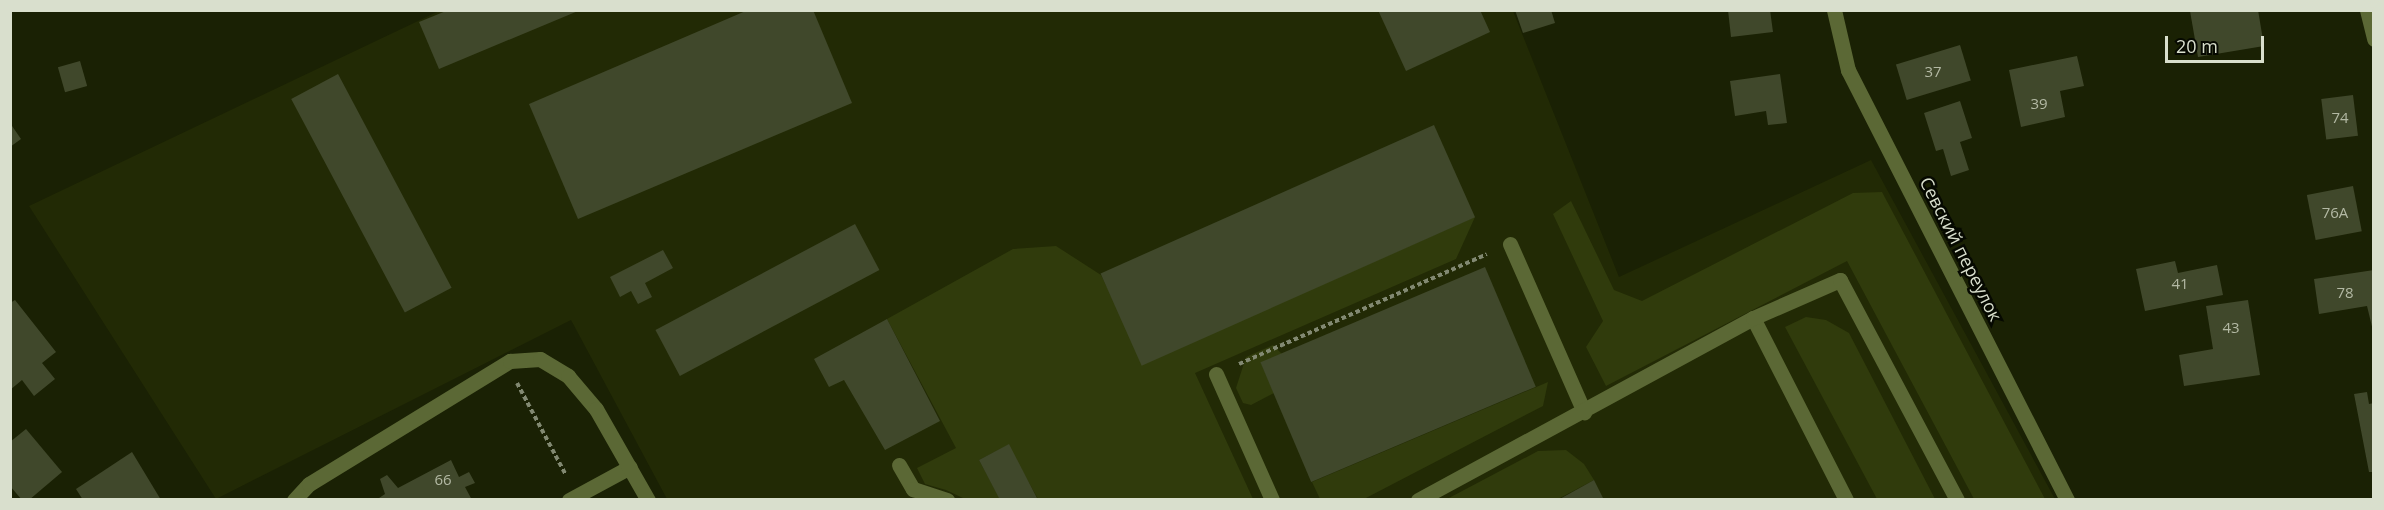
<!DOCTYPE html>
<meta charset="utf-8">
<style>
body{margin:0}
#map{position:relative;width:2384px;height:510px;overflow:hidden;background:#1a2104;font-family:"Open Sans",sans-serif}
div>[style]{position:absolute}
.built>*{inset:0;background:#222a05}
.green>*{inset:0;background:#303b0c}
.building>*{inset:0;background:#40482b;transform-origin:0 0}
.path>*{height:4px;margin-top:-2px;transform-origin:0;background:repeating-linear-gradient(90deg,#828972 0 4.5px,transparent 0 7.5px)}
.lane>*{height:15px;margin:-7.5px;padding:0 7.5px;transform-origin:7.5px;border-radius:7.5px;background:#5b6835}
.street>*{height:15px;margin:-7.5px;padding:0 7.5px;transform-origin:7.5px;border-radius:7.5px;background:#5b6835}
span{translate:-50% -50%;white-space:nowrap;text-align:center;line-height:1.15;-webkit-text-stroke:5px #060901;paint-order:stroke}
.number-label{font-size:15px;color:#b3b9a4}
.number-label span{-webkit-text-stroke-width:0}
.street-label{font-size:18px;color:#d9dfcd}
.frame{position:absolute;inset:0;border:12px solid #d9dfcd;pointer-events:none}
.scale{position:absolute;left:2165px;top:36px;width:99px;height:27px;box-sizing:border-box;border:3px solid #d9dfcd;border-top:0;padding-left:8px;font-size:18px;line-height:21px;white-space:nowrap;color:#d9dfcd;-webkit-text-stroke:4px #060901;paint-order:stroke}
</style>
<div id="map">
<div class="built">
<div style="clip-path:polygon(439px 11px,1513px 11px,1619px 277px,1871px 160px,2055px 499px,667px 499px,571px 320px,216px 499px,29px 206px)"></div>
</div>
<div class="green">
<div style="clip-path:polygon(1882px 192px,2045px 499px,1974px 499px,1847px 261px,1606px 386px,1586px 347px,1603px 321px,1553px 214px,1571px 201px,1614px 290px,1642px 301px,1853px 193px)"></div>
<div style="clip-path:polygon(1475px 217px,1456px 259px,1195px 373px,1253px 499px,1038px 499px,1008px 445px,979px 460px,1000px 499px,965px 499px,946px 490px,925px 484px,917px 468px,956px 448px,887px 319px,1013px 249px,1056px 246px,1101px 275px,1144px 363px)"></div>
<div style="clip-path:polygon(1806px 317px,1826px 320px,1849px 333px,1935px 499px,1877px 499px,1785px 327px)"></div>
<div style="clip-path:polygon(1273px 345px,1282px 354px,1261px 363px,1274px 393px,1251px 405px,1243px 403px,1236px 388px,1246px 357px)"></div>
<div style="clip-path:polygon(1548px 382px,1543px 406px,1364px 499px,1320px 499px,1312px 482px)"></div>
<div style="clip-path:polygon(1566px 450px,1584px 464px,1594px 480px,1558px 499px,1447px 499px,1538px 451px)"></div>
</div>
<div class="building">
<div style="clip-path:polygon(748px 10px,813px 10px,852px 103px,578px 219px,529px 104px)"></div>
<div style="clip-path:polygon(1378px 10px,1480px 10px,1490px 32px,1406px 71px)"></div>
<div style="clip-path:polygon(1515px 10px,1551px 10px,1555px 23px,1523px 33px)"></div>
<div style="clip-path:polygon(1728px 10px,1770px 10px,1773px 32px,1731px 37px)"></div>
<div style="clip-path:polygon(2258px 10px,2264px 46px,2198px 57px,2190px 11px)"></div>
<div style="clip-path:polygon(446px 11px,578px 11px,439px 69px,419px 22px)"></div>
<div style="left:1960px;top:45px;width:37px;height:67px;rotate:73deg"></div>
<div style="clip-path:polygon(2077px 56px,2084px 86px,2060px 91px,2065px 117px,2021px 127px,2009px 70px)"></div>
<div style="left:80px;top:61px;width:26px;height:23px;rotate:74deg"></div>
<div style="left:338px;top:74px;width:242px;height:53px;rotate:62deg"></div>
<div style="clip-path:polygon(1780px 74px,1787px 123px,1768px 125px,1766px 111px,1735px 116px,1730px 81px)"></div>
<div style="left:2353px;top:95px;width:41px;height:32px;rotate:83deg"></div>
<div style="clip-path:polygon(1960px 101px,1972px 138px,1960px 142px,1969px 170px,1951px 176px,1943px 149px,1936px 151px,1924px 113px)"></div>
<div style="clip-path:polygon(10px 123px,21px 139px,10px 147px)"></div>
<div style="left:1434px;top:125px;width:101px;height:365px;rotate:66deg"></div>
<div style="left:2353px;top:186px;width:46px;height:47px;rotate:79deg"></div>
<div style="left:855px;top:224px;width:52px;height:226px;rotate:62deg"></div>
<div style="clip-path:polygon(663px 250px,673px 268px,645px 283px,652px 297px,638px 304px,631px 291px,620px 297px,610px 277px)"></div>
<div style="clip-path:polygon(2175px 261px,2178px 273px,2217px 265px,2223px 295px,2145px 311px,2136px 269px)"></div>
<div style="left:1485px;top:267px;width:130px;height:244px;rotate:67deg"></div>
<div style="clip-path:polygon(2374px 270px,2374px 335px,2367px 306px,2319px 314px,2314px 279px)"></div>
<div style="clip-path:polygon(15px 300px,56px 352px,42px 363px,55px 379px,34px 396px,22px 380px,10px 390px,10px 303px)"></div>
<div style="clip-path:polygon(2248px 300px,2260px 375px,2184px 386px,2179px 355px,2213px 349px,2206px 306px)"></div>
<div style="clip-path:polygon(887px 319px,940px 421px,885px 450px,844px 380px,829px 387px,814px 359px)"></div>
<div style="clip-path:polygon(2367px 392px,2369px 404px,2374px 403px,2374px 472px,2369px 472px,2354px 394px)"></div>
<div style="clip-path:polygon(26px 429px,62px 472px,29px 500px,22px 500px,10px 486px,10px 442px)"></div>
<div style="clip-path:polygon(1009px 444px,1038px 500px,1000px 500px,979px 460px)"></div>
<div style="clip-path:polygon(132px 452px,161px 500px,83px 500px,76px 489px)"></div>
<div style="clip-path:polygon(451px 460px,459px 477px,469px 472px,475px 483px,465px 487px,472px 500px,376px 500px,385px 494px,380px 479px,387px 475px,398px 488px)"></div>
<div style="clip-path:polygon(1594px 480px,1604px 500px,1558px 500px)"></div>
</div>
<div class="path">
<div style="left:1239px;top:364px;width:271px;rotate:-23.9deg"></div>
<div style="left:517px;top:383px;width:104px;rotate:62deg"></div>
</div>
<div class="lane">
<div style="left:1510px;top:244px;width:184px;rotate:66.2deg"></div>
<div style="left:1753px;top:318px;width:204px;rotate:62.9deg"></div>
<div style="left:1216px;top:374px;width:138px;rotate:66deg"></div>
<div style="left:899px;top:465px;width:28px;rotate:60deg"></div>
<div style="left:913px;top:489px;width:36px;rotate:18deg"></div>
<div style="left:569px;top:500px;width:69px;rotate:-28.4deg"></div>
<div style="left:1418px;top:500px;width:381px;rotate:-28.5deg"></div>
<div style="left:1753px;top:318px;width:95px;rotate:-23.6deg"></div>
<div style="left:1840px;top:280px;width:249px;rotate:62deg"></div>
</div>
<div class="street">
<div style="left:1834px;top:10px;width:62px;rotate:76.9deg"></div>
<div style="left:1848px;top:70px;width:483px;rotate:63deg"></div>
<div style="left:2367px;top:10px;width:30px;rotate:76deg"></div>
<div style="left:294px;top:500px;width:22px;rotate:-47deg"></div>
<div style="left:309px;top:484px;width:236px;rotate:-31.5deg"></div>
<div style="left:510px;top:361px;width:30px;rotate:-4deg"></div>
<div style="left:540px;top:359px;width:33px;rotate:31deg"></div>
<div style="left:568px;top:376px;width:43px;rotate:49.7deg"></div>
<div style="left:596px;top:409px;width:105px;rotate:60.3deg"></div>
</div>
<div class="number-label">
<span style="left:1933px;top:72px">37</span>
<span style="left:2039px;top:104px">39</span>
<span style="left:2340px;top:118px">74</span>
<span style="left:2335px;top:213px">76А</span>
<span style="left:2180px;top:284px">41</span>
<span style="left:2345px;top:293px">78</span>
<span style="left:2231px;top:328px">43</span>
<span style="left:443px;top:480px">66</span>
</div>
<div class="street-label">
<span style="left:1961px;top:249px;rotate:63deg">Севский переулок</span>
</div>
<div class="frame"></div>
<div class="scale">20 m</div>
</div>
